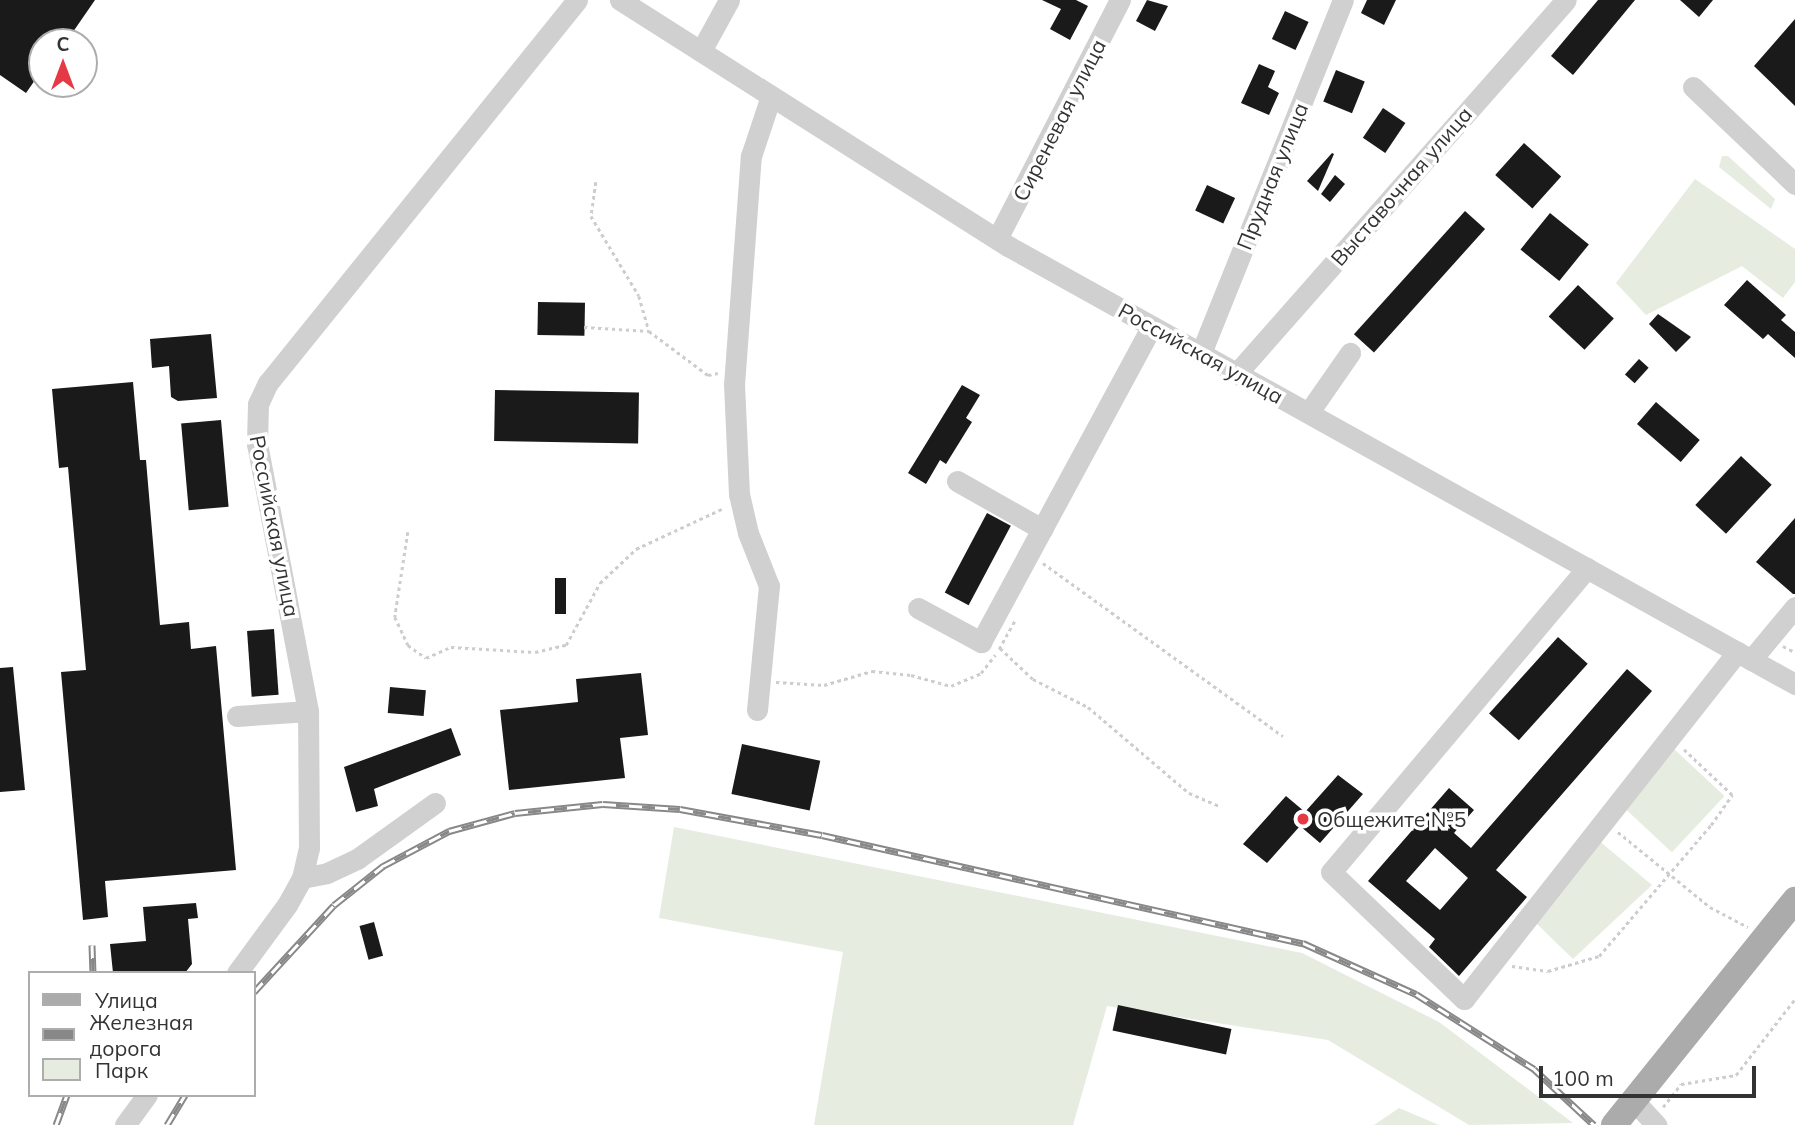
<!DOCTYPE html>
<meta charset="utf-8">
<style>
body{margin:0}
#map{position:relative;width:1795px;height:1125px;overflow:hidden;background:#fff;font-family:Mulish,sans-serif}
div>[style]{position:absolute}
.green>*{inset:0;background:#e6ecdf;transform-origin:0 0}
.building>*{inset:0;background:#1a1a1a;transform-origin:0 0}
.path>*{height:2.5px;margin-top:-1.25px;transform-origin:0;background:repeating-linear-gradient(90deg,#cdcdcd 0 3.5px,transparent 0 7px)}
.minor>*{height:21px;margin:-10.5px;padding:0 10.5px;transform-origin:10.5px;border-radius:10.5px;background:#d0d0d0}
.major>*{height:26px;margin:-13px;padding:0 13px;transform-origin:13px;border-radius:13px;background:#ababab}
.rail>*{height:7px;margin-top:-3.5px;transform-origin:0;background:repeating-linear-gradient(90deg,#fff 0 13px,#888 0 26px);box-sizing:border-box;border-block:2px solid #888}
.dots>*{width:19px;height:19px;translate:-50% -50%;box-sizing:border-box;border:4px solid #fff;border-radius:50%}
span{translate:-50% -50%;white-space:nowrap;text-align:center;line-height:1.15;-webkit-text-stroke:7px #fff;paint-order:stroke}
.street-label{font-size:21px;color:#333}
.poi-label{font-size:21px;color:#333}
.left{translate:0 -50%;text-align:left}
.legend{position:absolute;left:28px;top:971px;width:228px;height:126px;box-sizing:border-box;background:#fff;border:2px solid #adadad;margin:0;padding:9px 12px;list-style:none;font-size:21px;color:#333}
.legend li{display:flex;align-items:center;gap:14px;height:35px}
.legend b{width:35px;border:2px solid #adadad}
.north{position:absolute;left:28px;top:28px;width:70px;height:70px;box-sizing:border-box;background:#fff;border:2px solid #adadad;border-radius:50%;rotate:0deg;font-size:19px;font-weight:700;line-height:28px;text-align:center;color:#333}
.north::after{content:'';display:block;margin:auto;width:24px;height:32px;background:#e63946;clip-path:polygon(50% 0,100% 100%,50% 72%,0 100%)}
.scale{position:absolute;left:1539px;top:1066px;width:217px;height:32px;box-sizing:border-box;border:4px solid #333;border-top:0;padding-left:9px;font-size:21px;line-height:24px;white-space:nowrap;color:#333;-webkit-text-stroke:5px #fff;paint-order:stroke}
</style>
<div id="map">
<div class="green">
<div style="clip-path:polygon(1722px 156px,1728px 156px,1775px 199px,1771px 209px,1719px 167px)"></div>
<div style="clip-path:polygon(1695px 179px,1795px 249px,1795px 282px,1783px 298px,1742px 266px,1646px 315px,1616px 283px)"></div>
<div style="left:1674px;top:749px;width:69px;height:77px;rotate:43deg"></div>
<div style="clip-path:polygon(674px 827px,1302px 953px,1439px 1022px,1573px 1123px,1469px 1125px,1328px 1040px,1107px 1006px,1073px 1125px,814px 1125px,843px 952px,659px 918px)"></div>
<div style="clip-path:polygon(1598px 840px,1652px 885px,1573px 959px,1535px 922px)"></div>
<div style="clip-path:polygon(1399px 1108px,1439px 1125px,1374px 1125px)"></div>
</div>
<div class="building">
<div style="clip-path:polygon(0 0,95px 0,66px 42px,42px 42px,42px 70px,26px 93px,0 75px)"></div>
<div style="clip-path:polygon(1042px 0,1076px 0,1088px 6px,1070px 40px,1050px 29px,1061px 9px)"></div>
<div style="clip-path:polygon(1147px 0,1168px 6px,1155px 31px,1136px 21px)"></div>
<div style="clip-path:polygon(1367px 0,1396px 0,1384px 25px,1361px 13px)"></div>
<div style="clip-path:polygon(1598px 0,1635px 0,1573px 75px,1551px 56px)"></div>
<div style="clip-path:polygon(1680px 0,1713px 0,1699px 17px)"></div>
<div style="left:1285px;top:11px;width:26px;height:31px;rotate:25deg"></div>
<div style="clip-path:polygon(1795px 19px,1795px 106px,1754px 66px)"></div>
<div style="clip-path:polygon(1259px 64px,1275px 71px,1268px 87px,1279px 93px,1269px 115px,1241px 103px)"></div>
<div style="left:1336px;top:70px;width:31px;height:34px;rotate:22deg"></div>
<div style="left:1383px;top:108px;width:27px;height:36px;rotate:34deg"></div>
<div style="left:1524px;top:143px;width:50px;height:43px;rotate:42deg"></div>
<div style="clip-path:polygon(1332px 153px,1334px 154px,1318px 191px,1307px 181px)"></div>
<div style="clip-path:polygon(1335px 175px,1345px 184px,1330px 202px,1321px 194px)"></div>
<div style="left:1207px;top:185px;width:31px;height:28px;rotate:25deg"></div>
<div style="left:1465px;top:211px;width:27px;height:166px;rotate:42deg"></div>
<div style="left:1550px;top:213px;width:50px;height:47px;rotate:39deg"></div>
<div style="clip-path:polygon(1747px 280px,1786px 315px,1781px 320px,1795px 332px,1795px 358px,1768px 334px,1763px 339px,1724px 305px)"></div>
<div style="left:1578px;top:285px;width:49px;height:43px;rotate:43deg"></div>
<div style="left:538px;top:302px;width:47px;height:33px;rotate:1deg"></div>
<div style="clip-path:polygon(1658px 314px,1691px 337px,1676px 352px,1649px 324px)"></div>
<div style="clip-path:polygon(211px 334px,217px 398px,178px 401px,171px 397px,169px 366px,152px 368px,150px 339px)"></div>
<div style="left:1639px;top:359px;width:13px;height:21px;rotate:42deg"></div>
<div style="clip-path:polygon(133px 382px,140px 460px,146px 460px,160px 625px,189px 622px,191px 649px,216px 646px,236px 870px,105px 881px,108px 917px,83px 920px,61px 672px,86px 670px,68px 467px,59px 468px,52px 389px)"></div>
<div style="clip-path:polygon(962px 385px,980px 395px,966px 418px,972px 422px,946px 464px,940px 460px,926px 484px,908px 473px)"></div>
<div style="left:495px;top:390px;width:144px;height:51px;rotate:1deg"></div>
<div style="left:1656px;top:402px;width:58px;height:29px;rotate:41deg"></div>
<div style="left:221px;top:420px;width:87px;height:40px;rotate:85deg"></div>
<div style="left:1741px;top:456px;width:42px;height:67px;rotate:43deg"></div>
<div style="left:987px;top:513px;width:27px;height:90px;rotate:28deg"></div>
<div style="clip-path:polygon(1795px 518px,1795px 594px,1793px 594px,1756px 562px)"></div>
<div style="left:555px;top:578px;width:11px;height:36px"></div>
<div style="left:274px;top:629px;width:66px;height:27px;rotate:86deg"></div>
<div style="left:1558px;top:637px;width:40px;height:103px;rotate:42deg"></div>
<div style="clip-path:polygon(13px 667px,25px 790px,0 792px,0 668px)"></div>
<div style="clip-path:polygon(evenodd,1627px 669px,1652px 691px,1496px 870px,1527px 897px,1459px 976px,1429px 947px,1435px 939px,1368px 881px,1449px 788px,1474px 810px,1454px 833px,1471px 848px,1627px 669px,1435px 848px,1468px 878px,1440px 910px,1406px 881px,1435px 848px)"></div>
<div style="clip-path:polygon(641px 673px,648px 735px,620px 738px,625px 778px,509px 790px,500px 710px,578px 702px,576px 679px)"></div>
<div style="left:390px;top:687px;width:36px;height:26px;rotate:5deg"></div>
<div style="clip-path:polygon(451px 728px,461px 755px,374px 789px,378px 806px,356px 812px,344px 767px)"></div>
<div style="left:742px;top:744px;width:80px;height:51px;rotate:12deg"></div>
<div style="clip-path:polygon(1338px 775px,1363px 794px,1320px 843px,1300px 826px,1267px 863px,1243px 844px,1286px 796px,1305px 812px)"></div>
<div style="clip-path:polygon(196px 903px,198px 918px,188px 919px,192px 964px,185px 973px,113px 973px,110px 944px,146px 941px,143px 907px)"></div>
<div style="left:374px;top:922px;width:35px;height:15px;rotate:75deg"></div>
<div style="left:1118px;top:1005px;width:116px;height:26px;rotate:12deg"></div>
</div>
<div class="path">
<div style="left:596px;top:182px;width:34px;rotate:98deg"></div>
<div style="left:591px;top:216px;width:93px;rotate:59deg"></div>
<div style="left:639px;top:296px;width:36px;rotate:74deg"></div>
<div style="left:584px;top:327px;width:65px;rotate:3.5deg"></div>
<div style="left:649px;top:331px;width:74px;rotate:36.7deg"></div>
<div style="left:708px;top:375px;width:10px;rotate:-11deg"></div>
<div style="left:408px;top:532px;width:86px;rotate:98.7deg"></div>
<div style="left:395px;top:617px;width:31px;rotate:65deg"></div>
<div style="left:408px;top:645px;width:22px;rotate:36deg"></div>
<div style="left:426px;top:658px;width:27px;rotate:-24deg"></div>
<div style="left:451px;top:647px;width:84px;rotate:3.4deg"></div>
<div style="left:535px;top:652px;width:32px;rotate:-13deg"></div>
<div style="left:566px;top:645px;width:71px;rotate:-61.3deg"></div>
<div style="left:600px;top:583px;width:50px;rotate:-43.4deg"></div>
<div style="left:636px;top:549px;width:97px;rotate:-25deg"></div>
<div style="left:1043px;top:563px;width:296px;rotate:35.8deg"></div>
<div style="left:1783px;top:646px;width:13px;rotate:27deg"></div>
<div style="left:1000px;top:648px;width:45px;rotate:43.2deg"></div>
<div style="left:1033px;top:679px;width:62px;rotate:27deg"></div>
<div style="left:1088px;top:707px;width:133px;rotate:40.4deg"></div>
<div style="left:1189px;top:793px;width:34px;rotate:23deg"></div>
<div style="left:999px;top:649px;width:35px;rotate:-61deg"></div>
<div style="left:776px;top:682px;width:48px;rotate:3.6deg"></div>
<div style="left:824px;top:685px;width:50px;rotate:-16.3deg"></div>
<div style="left:872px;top:671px;width:39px;rotate:6deg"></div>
<div style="left:911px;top:675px;width:41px;rotate:15.4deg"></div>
<div style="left:951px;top:686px;width:33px;rotate:-23deg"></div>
<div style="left:981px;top:673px;width:23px;rotate:-52deg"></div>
<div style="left:1618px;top:832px;width:119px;rotate:39.2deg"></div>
<div style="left:1710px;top:907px;width:43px;rotate:27.8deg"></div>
<div style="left:1512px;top:966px;width:36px;rotate:8deg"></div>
<div style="left:1548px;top:971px;width:53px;rotate:-16.4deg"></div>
<div style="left:1599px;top:956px;width:172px;rotate:-49.5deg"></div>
<div style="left:1711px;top:825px;width:37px;rotate:-55deg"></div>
<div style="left:1732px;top:795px;width:66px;rotate:-136.8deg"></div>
<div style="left:1663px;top:1107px;width:29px;rotate:-52deg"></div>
<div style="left:1681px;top:1084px;width:56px;rotate:-9.3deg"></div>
<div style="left:1736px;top:1075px;width:96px;rotate:-52.2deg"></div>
</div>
<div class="minor">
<div style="left:620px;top:0;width:459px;rotate:32.4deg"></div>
<div style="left:1008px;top:246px;width:901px;rotate:29.1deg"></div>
<div style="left:701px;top:51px;width:58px;rotate:-61.2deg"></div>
<div style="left:1693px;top:87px;width:141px;rotate:43.6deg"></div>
<div style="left:997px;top:239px;width:269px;rotate:-62.8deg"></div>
<div style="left:1201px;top:353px;width:380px;rotate:-68.1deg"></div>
<div style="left:1237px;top:373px;width:497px;rotate:-48.6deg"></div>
<div style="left:1309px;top:412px;width:72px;rotate:-55.2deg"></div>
<div style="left:957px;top:481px;width:98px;rotate:29.5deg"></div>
<div style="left:1587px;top:568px;width:397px;rotate:130.1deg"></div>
<div style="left:1331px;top:872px;width:184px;rotate:43.7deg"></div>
<div style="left:1464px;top:999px;width:442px;rotate:-51.8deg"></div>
<div style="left:918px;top:608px;width:72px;rotate:28.4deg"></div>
<div style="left:981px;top:642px;width:359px;rotate:-61.6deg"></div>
<div style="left:1751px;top:660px;width:69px;rotate:-50.3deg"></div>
<div style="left:757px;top:710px;width:125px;rotate:-84.5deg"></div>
<div style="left:769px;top:586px;width:57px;rotate:-111.6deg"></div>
<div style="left:748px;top:533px;width:40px;rotate:-103deg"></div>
<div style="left:739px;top:494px;width:109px;rotate:-92.6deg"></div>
<div style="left:734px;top:385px;width:230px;rotate:-85.8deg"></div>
<div style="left:751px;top:156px;width:63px;rotate:-71.6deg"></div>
<div style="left:237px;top:716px;width:71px;rotate:-4deg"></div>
<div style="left:302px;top:878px;width:25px;rotate:-11deg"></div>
<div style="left:327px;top:873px;width:33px;rotate:-25deg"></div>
<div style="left:357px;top:859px;width:96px;rotate:-35.7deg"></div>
<div style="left:237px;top:973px;width:84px;rotate:-53.7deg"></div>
<div style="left:287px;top:905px;width:31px;rotate:-61deg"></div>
<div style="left:302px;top:878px;width:31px;rotate:-77deg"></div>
<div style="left:309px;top:848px;width:137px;rotate:-90.4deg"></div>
<div style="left:308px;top:711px;width:272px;rotate:-100.8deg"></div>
<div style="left:257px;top:444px;width:40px;rotate:-88.6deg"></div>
<div style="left:258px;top:404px;width:23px;rotate:-65deg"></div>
<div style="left:268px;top:383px;width:492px;rotate:-51.1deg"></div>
<div style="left:1634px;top:1101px;width:33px;rotate:47deg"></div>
<div style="left:125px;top:1125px;width:37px;rotate:-54deg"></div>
</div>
<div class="major">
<div style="left:1614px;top:1125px;width:289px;rotate:-51.2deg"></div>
</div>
<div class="rail">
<div style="left:92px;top:945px;width:28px;rotate:88deg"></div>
<div style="left:254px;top:992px;width:118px;rotate:-47.4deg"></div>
<div style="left:334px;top:905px;width:63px;rotate:-38.5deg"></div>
<div style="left:383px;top:866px;width:75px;rotate:-27.9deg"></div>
<div style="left:449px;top:831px;width:68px;rotate:-15.3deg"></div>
<div style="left:515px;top:813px;width:88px;rotate:-5.8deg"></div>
<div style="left:603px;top:804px;width:77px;rotate:3.7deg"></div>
<div style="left:680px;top:809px;width:144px;rotate:10.4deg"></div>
<div style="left:822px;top:835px;width:493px;rotate:12.7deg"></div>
<div style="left:1303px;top:943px;width:124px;rotate:24.3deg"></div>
<div style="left:1416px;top:994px;width:140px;rotate:32.4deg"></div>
<div style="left:1534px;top:1069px;width:82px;rotate:43deg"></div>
<div style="left:56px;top:1125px;width:32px;rotate:-70deg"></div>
<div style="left:167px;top:1125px;width:35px;rotate:-59deg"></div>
</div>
<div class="dots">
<div style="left:1303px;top:819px;background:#e63946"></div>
</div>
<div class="street-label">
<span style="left:1059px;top:120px;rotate:-63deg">Сиреневая улица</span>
<span style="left:1272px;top:176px;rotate:-68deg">Прудная улица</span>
<span style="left:1401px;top:186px;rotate:-49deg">Выставочная улица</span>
<span style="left:1201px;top:353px;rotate:29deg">Российская улица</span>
<span style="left:275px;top:526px;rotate:79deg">Российская улица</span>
</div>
<div class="poi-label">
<span class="left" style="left:1317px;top:819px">Общежите №5</span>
</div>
<ul class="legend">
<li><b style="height:9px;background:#ababab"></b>Улица</li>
<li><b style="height:9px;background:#888"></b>Железная дорога</li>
<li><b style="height:19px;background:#e6ecdf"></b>Парк</li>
</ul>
<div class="north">С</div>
<div class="scale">100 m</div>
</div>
